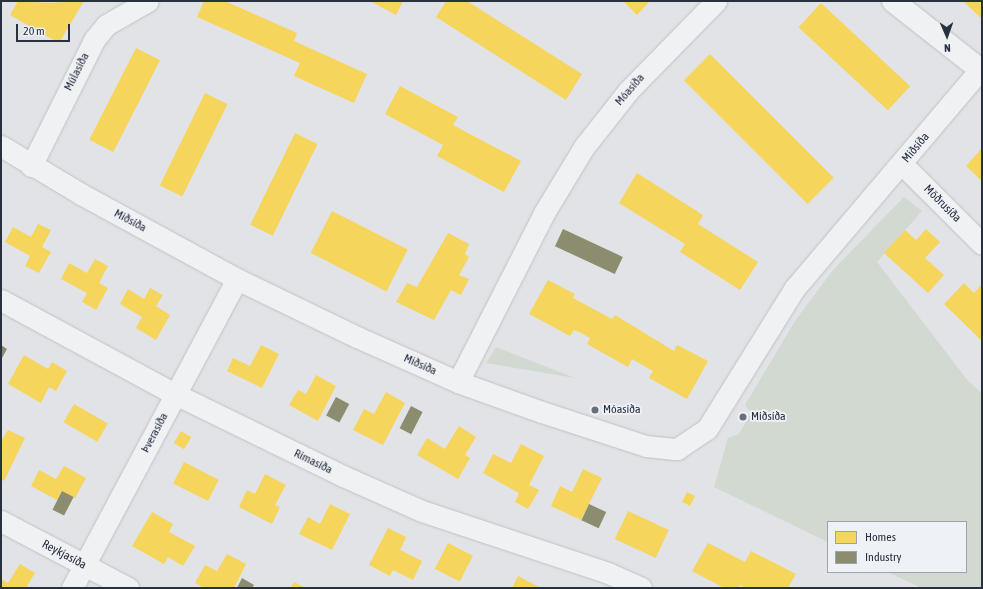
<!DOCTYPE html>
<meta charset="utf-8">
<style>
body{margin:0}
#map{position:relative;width:983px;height:589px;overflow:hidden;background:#e1e3e6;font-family:"Asap Condensed",sans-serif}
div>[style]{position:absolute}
.green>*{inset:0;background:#d1d9d1}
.homes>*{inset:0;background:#f6d55c;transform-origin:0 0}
.industry>*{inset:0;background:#8c8c6e;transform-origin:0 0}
.roads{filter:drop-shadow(0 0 1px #bfc1c4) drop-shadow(0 0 1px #bfc1c4)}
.minor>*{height:21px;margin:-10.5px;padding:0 10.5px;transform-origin:10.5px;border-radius:10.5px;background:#f0f1f3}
.tertiary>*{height:22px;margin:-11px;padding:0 11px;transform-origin:11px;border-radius:11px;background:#f0f1f3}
.dots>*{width:11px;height:11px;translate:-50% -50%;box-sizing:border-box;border:2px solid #eef1f5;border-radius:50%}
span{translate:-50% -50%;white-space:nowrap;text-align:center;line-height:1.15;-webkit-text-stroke:4px #eef1f5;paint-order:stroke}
.street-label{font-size:12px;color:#29303e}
.poi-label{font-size:12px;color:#29303e}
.left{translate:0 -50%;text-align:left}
.frame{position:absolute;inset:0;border:2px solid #29303e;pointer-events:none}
.legend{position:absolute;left:827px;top:521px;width:140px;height:52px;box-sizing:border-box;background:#eef1f5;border:1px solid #9fa4ac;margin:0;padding:5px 7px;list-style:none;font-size:12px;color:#29303e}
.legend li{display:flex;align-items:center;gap:8px;height:20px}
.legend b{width:20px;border:1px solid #9fa4ac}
.north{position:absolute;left:927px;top:16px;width:40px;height:40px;-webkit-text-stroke:3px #eef1f5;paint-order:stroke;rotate:178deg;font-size:11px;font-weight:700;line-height:16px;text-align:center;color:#29303e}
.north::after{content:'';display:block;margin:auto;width:14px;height:18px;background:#29303e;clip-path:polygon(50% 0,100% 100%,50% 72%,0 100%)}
.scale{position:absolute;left:16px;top:24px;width:54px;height:18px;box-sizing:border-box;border:2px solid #29303e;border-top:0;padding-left:5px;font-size:12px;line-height:14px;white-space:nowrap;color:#29303e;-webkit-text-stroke:3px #eef1f5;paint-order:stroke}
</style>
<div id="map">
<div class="green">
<div style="clip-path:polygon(904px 197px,922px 211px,877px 262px,968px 381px,982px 393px,982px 588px,921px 588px,888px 572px,966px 572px,966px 522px,828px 522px,828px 542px,714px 487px,728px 438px,739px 434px,751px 413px,745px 405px,795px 321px,833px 270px)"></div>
<div style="clip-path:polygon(496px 347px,575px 378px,486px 363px)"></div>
</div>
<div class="homes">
<div style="clip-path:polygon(18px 1px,48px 3px,84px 1px,59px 43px,10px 15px)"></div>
<div style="clip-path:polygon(204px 1px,225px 1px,297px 33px,294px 41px,367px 74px,354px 103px,294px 76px,300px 63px,197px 17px)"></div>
<div style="clip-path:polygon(370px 1px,403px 1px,396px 15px)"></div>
<div style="clip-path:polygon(446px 1px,467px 1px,582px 74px,566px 100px,436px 17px)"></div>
<div style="clip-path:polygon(623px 1px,650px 1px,637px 15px)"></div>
<div style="clip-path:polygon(963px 1px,982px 1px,982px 19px,965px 3px)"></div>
<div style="left:821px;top:3px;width:122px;height:33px;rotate:43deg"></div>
<div style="left:136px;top:48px;width:27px;height:103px;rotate:27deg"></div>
<div style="left:710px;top:54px;width:175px;height:37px;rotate:45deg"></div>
<div style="clip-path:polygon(400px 86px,458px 117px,453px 125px,521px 161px,504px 192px,437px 156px,443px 145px,385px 114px)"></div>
<div style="left:205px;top:93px;width:25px;height:103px;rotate:26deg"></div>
<div style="left:295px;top:133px;width:25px;height:102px;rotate:26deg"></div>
<div style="clip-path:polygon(982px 148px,982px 181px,966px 166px)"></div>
<div style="clip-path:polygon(637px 173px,703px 215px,698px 224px,758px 262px,740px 290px,680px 252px,685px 244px,619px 203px)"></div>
<div style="left:332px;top:211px;width:85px;height:47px;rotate:27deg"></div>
<div style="clip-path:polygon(38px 224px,51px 230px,42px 247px,51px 252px,39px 273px,25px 266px,30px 256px,5px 242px,13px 227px,31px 237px)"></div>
<div style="clip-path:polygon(926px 229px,940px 242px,925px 258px,944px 275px,928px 293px,884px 253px,905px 230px,916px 240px)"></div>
<div style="clip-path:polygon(448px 233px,469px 244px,465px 254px,469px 257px,459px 275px,469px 279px,461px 295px,451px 290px,434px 320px,396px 302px,407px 283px,417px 287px)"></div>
<div style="clip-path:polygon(95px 259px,108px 266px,99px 283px,108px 288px,96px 310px,82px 302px,87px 293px,61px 279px,69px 263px,87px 273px)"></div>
<div style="clip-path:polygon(548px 280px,575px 294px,573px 298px,612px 319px,615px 315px,674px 351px,677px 345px,708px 361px,687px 399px,649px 378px,653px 371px,632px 359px,628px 367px,587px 344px,590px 338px,581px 333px,574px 330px,570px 336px,529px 314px)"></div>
<div style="clip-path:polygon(964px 283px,974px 293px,982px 284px,982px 341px,944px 304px)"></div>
<div style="clip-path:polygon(150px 288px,163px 295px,156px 306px,170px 315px,156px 340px,136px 328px,142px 317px,120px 304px,128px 289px,144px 299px)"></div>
<div style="clip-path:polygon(261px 345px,279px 354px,262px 388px,227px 371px,233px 358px,250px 366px)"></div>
<div style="clip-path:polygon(24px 355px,48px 369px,52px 362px,67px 371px,56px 391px,49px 387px,41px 403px,8px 384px)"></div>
<div style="clip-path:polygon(316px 375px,336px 386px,318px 421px,289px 405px,298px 390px,306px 394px)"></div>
<div style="clip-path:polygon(386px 392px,405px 403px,383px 445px,353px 430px,364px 409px,374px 414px)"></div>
<div style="left:74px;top:404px;width:39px;height:21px;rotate:30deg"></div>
<div style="clip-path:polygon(459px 426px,476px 437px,465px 455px,470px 458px,458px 479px,417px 455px,427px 438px,445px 449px)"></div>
<div style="clip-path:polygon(8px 430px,25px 438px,4px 481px,1px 479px,1px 441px)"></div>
<div style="left:181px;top:431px;width:12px;height:14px;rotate:31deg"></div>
<div style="clip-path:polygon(521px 444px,544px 456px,529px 485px,539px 490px,528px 509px,515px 502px,519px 493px,483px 473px,493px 454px,511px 463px)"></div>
<div style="left:184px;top:462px;width:39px;height:24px;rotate:27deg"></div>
<div style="clip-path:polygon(64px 466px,86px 478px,75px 498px,62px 491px,57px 500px,31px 486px,39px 470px,56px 479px)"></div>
<div style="clip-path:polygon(583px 469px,602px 478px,581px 520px,551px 506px,560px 486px,572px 492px)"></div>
<div style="clip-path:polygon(265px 474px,286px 485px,275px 505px,280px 507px,272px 524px,239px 507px,247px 490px,255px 494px)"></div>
<div style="left:687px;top:492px;width:9px;height:11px;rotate:27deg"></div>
<div style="clip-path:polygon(330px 504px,350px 514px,332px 550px,299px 534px,308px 517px,320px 524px)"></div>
<div style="left:628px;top:511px;width:45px;height:31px;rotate:25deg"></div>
<div style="clip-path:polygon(152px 512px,173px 524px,169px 532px,195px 546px,183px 566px,168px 557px,164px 564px,132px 546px)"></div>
<div style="clip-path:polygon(388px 528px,406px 537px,400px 550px,422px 561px,413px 580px,393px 570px,390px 576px,369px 565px)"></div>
<div style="left:448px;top:543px;width:28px;height:29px;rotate:27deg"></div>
<div style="clip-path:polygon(708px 543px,745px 562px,751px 551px,796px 574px,788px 588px,746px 588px,740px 585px,738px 588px,724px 588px,692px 571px)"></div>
<div style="clip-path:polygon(227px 554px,246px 564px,234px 588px,204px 588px,195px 583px,205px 565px,217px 571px)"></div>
<div style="clip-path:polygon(20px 564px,35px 573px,26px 588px,1px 588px,1px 579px,8px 583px)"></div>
<div style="clip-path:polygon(518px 576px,541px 588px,512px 588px)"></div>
<div style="clip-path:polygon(294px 582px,306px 588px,291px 588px)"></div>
</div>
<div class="industry">
<div style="left:563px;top:229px;width:66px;height:19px;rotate:25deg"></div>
<div style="clip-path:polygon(1px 345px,7px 349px,1px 360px)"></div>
<div style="left:336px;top:397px;width:15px;height:21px;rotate:28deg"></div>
<div style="left:411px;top:406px;width:13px;height:25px;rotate:27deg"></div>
<div style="left:62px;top:491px;width:13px;height:21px;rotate:27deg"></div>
<div style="left:589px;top:504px;width:19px;height:18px;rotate:25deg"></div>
<div style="clip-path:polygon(242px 578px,254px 585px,252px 588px,237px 588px)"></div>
</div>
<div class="roads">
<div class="minor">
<div style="left:1px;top:146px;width:93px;rotate:31deg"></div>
<div style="left:81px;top:194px;width:178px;rotate:28.6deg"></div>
<div style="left:237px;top:279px;width:133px;rotate:25.8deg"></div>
<div style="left:357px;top:337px;width:111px;rotate:24deg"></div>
<div style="left:458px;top:382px;width:89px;rotate:19.7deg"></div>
<div style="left:542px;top:412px;width:109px;rotate:18.1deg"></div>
<div style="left:646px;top:446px;width:31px;rotate:6deg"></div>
<div style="left:677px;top:449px;width:36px;rotate:-34deg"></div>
<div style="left:707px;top:429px;width:165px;rotate:-58.1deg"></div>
<div style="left:794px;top:289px;width:287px;rotate:-49.7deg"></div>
<div style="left:902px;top:164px;width:113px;rotate:45deg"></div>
<div style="left:31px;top:166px;width:141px;rotate:-63.4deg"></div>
<div style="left:94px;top:40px;width:19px;rotate:-51deg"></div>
<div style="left:106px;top:25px;width:48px;rotate:-29.7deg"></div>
<div style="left:1px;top:300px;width:198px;rotate:28.4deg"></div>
<div style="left:175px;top:394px;width:187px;rotate:26deg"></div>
<div style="left:343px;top:476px;width:86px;rotate:23.9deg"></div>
<div style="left:422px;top:511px;width:196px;rotate:18.4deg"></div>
<div style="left:608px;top:573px;width:36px;rotate:24deg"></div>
<div style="left:458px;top:382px;width:190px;rotate:-63deg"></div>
<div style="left:544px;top:213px;width:77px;rotate:-58.8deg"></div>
<div style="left:584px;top:147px;width:71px;rotate:-51.8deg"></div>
<div style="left:628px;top:91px;width:126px;rotate:-45.6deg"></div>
<div style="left:1px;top:521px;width:144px;rotate:27.8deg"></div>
<div style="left:72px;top:588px;width:350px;rotate:-61.9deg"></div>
</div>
<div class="tertiary">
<div style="left:893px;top:1px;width:113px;rotate:38.2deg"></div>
</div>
</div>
<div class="dots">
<div style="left:595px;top:410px;background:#696f79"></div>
<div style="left:743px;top:417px;background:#696f79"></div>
</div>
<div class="street-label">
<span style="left:77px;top:72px;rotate:-63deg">Múlasíða</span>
<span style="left:630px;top:90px;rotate:-49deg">Móasíða</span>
<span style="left:916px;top:148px;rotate:-50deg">Miðsíða</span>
<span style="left:942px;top:204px;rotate:45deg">Möðrusíða</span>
<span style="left:130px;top:221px;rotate:28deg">Miðsíða</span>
<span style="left:420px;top:365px;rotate:24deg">Miðsíða</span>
<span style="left:155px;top:433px;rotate:-62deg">Þverasíða</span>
<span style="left:313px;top:462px;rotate:26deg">Rimasíða</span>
<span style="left:64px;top:555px;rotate:28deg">Reykjasíða</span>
</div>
<div class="poi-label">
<span class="left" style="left:603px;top:410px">Móasíða</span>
<span class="left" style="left:751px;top:417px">Miðsíða</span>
</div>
<div class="frame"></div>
<ul class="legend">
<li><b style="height:11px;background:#f6d55c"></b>Homes</li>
<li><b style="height:11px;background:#8c8c6e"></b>Industry</li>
</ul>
<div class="north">N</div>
<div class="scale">20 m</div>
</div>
